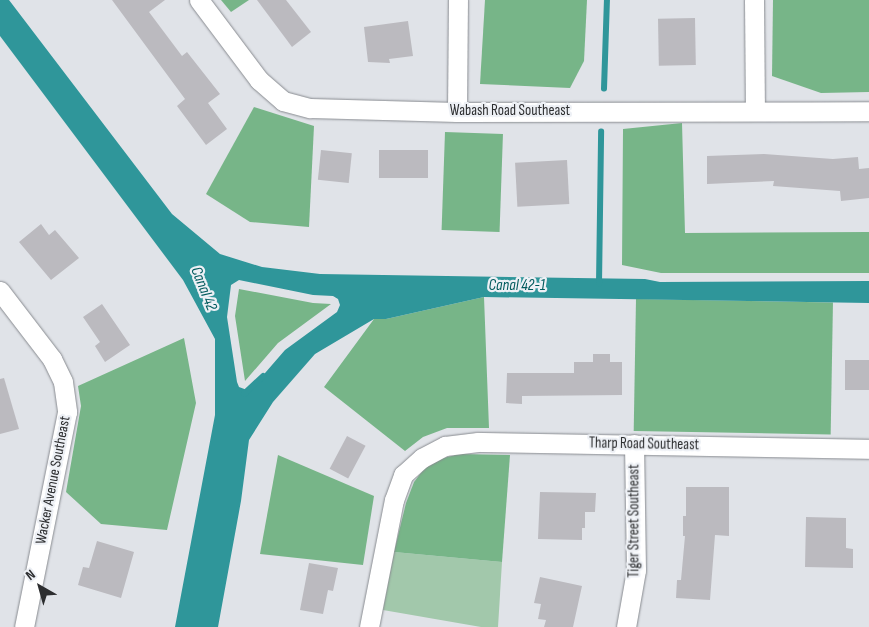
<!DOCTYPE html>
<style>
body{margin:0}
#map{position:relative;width:869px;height:627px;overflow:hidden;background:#e0e3e8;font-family:"Sofia Sans Condensed",sans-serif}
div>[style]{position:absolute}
.green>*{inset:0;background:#a2c8ab}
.forest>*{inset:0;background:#77b588;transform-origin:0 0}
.water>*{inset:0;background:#2f969a}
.stream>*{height:5.5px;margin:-2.75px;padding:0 2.75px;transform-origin:2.75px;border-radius:2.75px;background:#2f969a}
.building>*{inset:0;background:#bbbabf;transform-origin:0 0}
.roads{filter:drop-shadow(0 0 1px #888b90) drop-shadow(0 0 1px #888b90)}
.minor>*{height:19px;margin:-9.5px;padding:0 9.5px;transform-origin:9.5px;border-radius:9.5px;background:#fff}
span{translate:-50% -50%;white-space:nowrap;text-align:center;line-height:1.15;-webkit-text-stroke:4.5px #edf0f5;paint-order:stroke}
.street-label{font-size:15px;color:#2c2d2f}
.water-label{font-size:16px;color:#005a5d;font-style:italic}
.north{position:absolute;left:15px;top:562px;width:50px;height:50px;-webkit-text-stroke:4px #edf0f5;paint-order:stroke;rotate:322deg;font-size:14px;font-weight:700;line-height:20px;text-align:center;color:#2c2d2f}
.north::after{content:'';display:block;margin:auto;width:18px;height:22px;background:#2c2d2f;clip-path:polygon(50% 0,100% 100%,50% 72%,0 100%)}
</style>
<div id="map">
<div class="green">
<div style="clip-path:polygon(394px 552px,502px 562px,498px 627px,481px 627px,383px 610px)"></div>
</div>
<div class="forest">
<div style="clip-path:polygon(221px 0,249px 0,231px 12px)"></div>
<div style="clip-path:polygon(485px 0,587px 0,584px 61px,570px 88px,480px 84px)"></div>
<div style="clip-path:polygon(773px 0,869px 0,869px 92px,821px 93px,772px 76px)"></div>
<div style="clip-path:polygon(254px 107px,314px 126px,309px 227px,250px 222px,206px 194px)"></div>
<div style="clip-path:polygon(682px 123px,685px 233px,869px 232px,869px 273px,661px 273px,622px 265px,623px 129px)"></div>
<div style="left:445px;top:132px;width:58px;height:98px;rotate:2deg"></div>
<div style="clip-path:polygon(239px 289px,313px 303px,331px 304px,278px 343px,245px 381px,235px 316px)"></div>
<div style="clip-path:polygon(484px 297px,489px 428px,447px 428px,423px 437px,405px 451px,324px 387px,374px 319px,386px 319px)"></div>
<div style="left:636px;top:299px;width:197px;height:132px;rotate:1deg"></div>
<div style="clip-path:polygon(184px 338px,196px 403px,167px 530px,101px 524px,66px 492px,81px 406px,78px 386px)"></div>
<div style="clip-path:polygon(460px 454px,510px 455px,502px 562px,394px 552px,406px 503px,414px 482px,424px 469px,443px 458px)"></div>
<div style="clip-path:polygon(278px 455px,374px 496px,363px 565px,260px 554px)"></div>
</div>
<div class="water">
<div style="clip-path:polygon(evenodd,0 0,9px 0,172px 214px,220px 254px,262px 267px,320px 274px,645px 279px,660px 282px,869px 281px,869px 303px,484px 297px,386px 319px,374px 319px,315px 354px,273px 402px,249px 440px,241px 501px,218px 627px,175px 627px,215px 415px,215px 339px,183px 280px,0 36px,0 0,239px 280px,313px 295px,333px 296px,338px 299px,340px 305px,337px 312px,285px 350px,252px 388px,247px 390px,239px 387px,237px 382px,227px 317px,231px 285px,239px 280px)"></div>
</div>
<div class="stream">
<div style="left:604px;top:89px;width:89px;rotate:-88.1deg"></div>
<div style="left:599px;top:284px;width:152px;rotate:-89.2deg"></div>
<div style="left:244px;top:394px;width:26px;rotate:-43deg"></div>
</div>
<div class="building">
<div style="clip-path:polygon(112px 0,165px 0,149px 12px,182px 56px,187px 52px,220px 94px,208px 103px,227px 129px,206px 145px,177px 106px,185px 99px)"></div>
<div style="clip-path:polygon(257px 0,286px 0,311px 32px,292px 47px)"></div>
<div style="left:695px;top:18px;width:47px;height:37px;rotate:89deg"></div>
<div style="clip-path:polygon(408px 21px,413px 56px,389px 59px,390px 63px,368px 62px,364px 27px)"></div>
<div style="left:321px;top:150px;width:31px;height:30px;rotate:6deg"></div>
<div style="left:379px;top:150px;width:49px;height:28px"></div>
<div style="clip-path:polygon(764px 154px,833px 159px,858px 157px,859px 169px,869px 168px,869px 198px,841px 201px,840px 191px,773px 186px,774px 181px,707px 184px,707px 156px)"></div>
<div style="left:567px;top:160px;width:44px;height:52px;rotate:87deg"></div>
<div style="clip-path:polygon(41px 224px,49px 235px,55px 230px,79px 258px,51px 280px,19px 242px)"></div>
<div style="clip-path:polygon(102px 304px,130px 345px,105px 362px,95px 346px,100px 342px,83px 317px)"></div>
<div style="clip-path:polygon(593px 354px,610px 354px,610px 362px,622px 362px,622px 395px,522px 396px,522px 404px,506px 403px,507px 373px,574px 373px,574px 362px,593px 362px)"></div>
<div style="left:845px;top:360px;width:24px;height:30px"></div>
<div style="clip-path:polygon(4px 378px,19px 429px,0 434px,0 379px)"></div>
<div style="left:347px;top:436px;width:21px;height:37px;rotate:28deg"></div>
<div style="clip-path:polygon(686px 487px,729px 487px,729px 536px,715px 535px,710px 600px,676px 598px,677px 580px,681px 580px,685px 536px,683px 536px,683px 516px,686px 516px)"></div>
<div style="clip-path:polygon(540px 492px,596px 493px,595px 512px,585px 512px,585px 528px,582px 528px,582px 540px,538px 539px)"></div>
<div style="clip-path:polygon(806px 517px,846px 518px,846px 548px,853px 549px,853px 568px,805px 567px)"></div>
<div style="clip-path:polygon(97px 541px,134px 552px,121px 598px,78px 585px,83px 567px,89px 568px)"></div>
<div style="clip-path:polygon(309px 563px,338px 568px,333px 591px,328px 590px,323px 614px,300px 610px)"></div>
<div style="clip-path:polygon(540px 577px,582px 586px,573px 627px,544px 627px,546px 620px,538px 619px,541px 604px,534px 603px)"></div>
</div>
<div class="roads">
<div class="minor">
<div style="left:199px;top:0;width:100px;rotate:53.1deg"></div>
<div style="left:259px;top:80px;width:32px;rotate:41deg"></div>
<div style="left:283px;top:101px;width:28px;rotate:15deg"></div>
<div style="left:310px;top:108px;width:147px;rotate:1.6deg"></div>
<div style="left:457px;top:112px;width:412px;rotate:-0.1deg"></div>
<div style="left:754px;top:0;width:110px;rotate:89.5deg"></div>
<div style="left:457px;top:112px;width:112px;rotate:-89.5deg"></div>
<div style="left:0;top:291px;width:86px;rotate:52.6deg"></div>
<div style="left:52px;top:359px;width:25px;rotate:64deg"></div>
<div style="left:63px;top:382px;width:30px;rotate:82deg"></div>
<div style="left:67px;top:412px;width:219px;rotate:101.3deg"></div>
<div style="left:369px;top:627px;width:129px;rotate:-78.9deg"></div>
<div style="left:394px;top:500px;width:27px;rotate:-70deg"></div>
<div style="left:403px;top:475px;width:25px;rotate:-42deg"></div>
<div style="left:422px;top:458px;width:26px;rotate:-28deg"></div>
<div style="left:445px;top:446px;width:33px;rotate:-7deg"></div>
<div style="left:478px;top:442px;width:391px;rotate:1deg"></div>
<div style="left:626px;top:627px;width:58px;rotate:-80deg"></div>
<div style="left:636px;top:570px;width:126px;rotate:-90.9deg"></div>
</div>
</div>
<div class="street-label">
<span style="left:510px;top:111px">Wabash Road Southeast</span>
<span style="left:644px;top:444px;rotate:1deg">Tharp Road Southeast</span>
<span style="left:53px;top:480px;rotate:-79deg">Wacker Avenue Southeast</span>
<span style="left:634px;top:521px;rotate:-90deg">Tiger Street Southeast</span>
</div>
<div class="water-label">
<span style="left:517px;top:286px">Canal 42-1</span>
<span style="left:203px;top:289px;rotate:68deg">Canal 42</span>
</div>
<div class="north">N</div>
</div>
